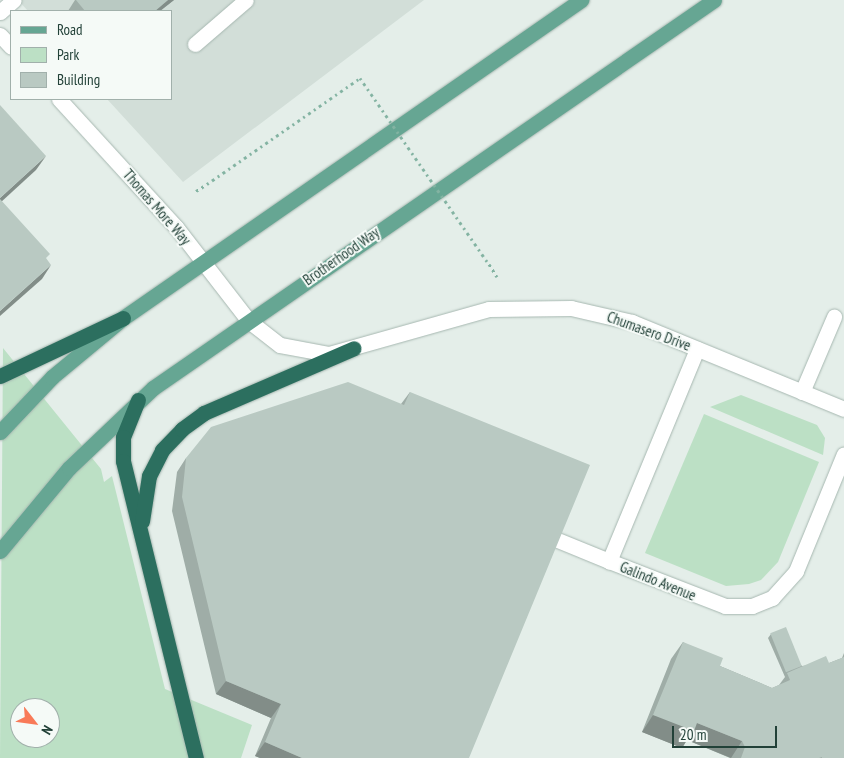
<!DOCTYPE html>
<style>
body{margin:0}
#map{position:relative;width:844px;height:758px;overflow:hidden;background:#e4eee9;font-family:"PT Sans Narrow",sans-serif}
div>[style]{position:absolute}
.built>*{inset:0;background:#d2ded8}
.green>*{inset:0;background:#bce0c5}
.path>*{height:3px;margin-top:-1.5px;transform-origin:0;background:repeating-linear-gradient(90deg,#83b3a2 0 2.5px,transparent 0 6.5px)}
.roads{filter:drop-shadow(0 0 1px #a6b7b0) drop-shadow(0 0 1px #a6b7b0)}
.minor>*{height:15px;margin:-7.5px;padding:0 7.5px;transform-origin:7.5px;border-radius:7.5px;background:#fff}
.major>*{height:15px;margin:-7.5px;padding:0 7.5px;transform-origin:7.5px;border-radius:7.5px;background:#66a693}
.highway>*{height:15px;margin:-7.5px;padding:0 7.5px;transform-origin:7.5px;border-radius:7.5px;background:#2c6f5f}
.path-bridge>*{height:3px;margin-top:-1.5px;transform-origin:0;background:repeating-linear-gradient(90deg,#83b3a2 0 2.5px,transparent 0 6.5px)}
.wall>*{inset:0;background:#9fada7}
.shaded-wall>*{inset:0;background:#828d88}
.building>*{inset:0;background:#b9c9c2;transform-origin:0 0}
span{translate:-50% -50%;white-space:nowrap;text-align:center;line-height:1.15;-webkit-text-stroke:4px #f5faf7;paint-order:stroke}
.street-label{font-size:15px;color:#224138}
.legend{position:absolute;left:10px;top:10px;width:162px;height:90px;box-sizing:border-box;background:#f5faf7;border:1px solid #a1b0ab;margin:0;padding:6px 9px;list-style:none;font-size:15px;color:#224138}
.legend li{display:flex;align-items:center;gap:10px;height:25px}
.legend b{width:25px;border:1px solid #a1b0ab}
.north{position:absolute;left:10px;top:698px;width:50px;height:50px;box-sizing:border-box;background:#f5faf7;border:1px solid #a1b0ab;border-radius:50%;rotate:120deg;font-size:14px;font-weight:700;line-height:20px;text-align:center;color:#224138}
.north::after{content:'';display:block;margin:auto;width:18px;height:22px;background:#f87a58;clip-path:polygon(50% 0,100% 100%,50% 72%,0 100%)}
.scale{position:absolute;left:672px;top:726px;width:105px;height:22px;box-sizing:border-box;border:2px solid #224138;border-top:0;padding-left:6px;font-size:15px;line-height:18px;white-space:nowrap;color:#224138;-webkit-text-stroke:4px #f5faf7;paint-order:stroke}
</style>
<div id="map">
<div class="built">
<div style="clip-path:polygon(18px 0,424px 0,183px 182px,107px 99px,171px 99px,171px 11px,28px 11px)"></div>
</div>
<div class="green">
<div style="clip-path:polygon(evenodd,3px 348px,101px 469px,104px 482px,112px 476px,165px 689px,252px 725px,241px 758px,0 758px,3px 348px,20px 708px,50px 708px,50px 738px,20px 738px,20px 708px)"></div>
<div style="clip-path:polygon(741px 395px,817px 425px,825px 438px,823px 455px,710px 407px)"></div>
<div style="clip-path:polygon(704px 414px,819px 462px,778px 562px,761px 580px,749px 584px,726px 586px,645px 553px)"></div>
</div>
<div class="path">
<div style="left:196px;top:191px;width:13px;rotate:-32deg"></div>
<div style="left:489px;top:264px;width:15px;rotate:58deg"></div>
</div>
<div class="roads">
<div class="minor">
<div style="left:0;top:12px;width:18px;rotate:-41deg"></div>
<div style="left:0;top:35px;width:16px;rotate:47deg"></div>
<div style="left:195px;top:44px;width:67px;rotate:-40.8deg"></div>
<div style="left:59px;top:99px;width:173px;rotate:47.6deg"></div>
<div style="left:176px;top:227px;width:119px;rotate:52.2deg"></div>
<div style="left:249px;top:321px;width:39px;rotate:38deg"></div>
<div style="left:280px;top:345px;width:50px;rotate:10.4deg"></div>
<div style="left:329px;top:354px;width:166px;rotate:-15.7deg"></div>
<div style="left:489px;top:309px;width:82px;rotate:-0.7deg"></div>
<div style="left:571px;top:308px;width:63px;rotate:12.9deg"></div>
<div style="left:632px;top:322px;width:229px;rotate:22.3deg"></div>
<div style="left:697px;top:349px;width:230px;rotate:112.5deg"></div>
<div style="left:609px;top:561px;width:124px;rotate:21.2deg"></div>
<div style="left:725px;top:606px;width:27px"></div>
<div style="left:752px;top:606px;width:22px;rotate:-22deg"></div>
<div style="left:772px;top:598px;width:36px;rotate:-48deg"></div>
<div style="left:796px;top:571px;width:126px;rotate:-67.7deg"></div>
<div style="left:802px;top:392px;width:82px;rotate:-66.9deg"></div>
<div style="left:555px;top:539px;width:58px;rotate:22.2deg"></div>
</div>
<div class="major">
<div style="left:0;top:432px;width:76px;rotate:-46.6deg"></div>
<div style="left:52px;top:377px;width:92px;rotate:-39.7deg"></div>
<div style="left:123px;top:318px;width:558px;rotate:-34.77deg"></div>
<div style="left:0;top:551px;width:108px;rotate:-50.3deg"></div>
<div style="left:69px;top:468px;width:116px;rotate:-43.6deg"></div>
<div style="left:153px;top:388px;width:682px;rotate:-34.67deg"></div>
</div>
<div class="highway">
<div style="left:0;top:376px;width:136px;rotate:-25.2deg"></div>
<div style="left:138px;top:400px;width:40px;rotate:112deg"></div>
<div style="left:123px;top:437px;width:24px;rotate:90deg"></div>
<div style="left:123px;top:461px;width:306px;rotate:76.2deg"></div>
<div style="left:142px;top:521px;width:46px;rotate:-81.2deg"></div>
<div style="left:149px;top:476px;width:29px;rotate:-63deg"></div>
<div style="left:162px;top:450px;width:29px;rotate:-46deg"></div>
<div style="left:182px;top:429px;width:27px;rotate:-36deg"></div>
<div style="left:204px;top:413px;width:163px;rotate:-23.4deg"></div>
</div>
</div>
<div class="path-bridge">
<div style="left:207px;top:184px;width:186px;rotate:-34.7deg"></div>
<div style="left:360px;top:78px;width:226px;rotate:55.3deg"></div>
</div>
<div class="wall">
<div style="clip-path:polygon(75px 0,174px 0,160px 11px,68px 11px)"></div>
<div style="clip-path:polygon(410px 392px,469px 758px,260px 758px,255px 756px,271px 718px,216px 694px,172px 511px,177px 472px,186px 458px,401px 404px)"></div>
<div style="clip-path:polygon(771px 634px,802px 666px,829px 663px,842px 658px,844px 653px,844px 758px,730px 758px,687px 740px,682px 748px,642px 732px,671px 659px,683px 642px,720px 666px,772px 688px,779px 685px,785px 677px,768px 638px)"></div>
</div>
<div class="shaded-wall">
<div style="clip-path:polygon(168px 0,174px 0,160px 11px,155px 11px)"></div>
<div style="clip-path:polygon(46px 156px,36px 170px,0 203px,0 198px)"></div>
<div style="clip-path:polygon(51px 265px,42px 279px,0 316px,0 311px)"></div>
<div style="clip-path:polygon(226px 681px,281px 704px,271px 718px,216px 694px)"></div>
<div style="clip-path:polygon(653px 715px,697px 723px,742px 741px,731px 758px,687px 740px,682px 748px,642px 732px)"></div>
<div style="clip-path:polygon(265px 742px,302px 758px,260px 758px,255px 756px)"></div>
</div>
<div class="building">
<div style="clip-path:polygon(76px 0,168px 0,155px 11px,85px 11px)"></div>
<div style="clip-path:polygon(0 105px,46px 156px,0 198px)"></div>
<div style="clip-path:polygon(0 199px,50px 254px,46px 258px,51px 265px,0 311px)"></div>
<div style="clip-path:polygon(348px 382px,404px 405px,410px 392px,590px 465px,469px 758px,302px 758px,265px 742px,281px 704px,226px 681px,182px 497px,186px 458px,211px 427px)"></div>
<div style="left:786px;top:627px;width:42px;height:17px;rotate:68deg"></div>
<div style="clip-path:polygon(683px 642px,723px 658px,720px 666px,772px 688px,790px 680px,787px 673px,826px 656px,829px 663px,844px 657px,844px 758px,822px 758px,822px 757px,819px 758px,741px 758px,745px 747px,742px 741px,697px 723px,694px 731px,653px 715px)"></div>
</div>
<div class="street-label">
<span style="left:157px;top:207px;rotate:49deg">Thomas More Way</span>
<span style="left:341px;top:256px;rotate:-35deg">Brotherhood Way</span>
<span style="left:649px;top:331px;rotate:20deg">Chumasero Drive</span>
<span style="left:658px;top:581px;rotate:22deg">Galindo Avenue</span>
</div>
<ul class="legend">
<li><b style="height:6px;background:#66a693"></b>Road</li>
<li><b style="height:14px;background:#bce0c5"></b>Park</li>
<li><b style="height:14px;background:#b9c9c2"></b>Building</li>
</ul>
<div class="north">N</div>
<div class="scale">20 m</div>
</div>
